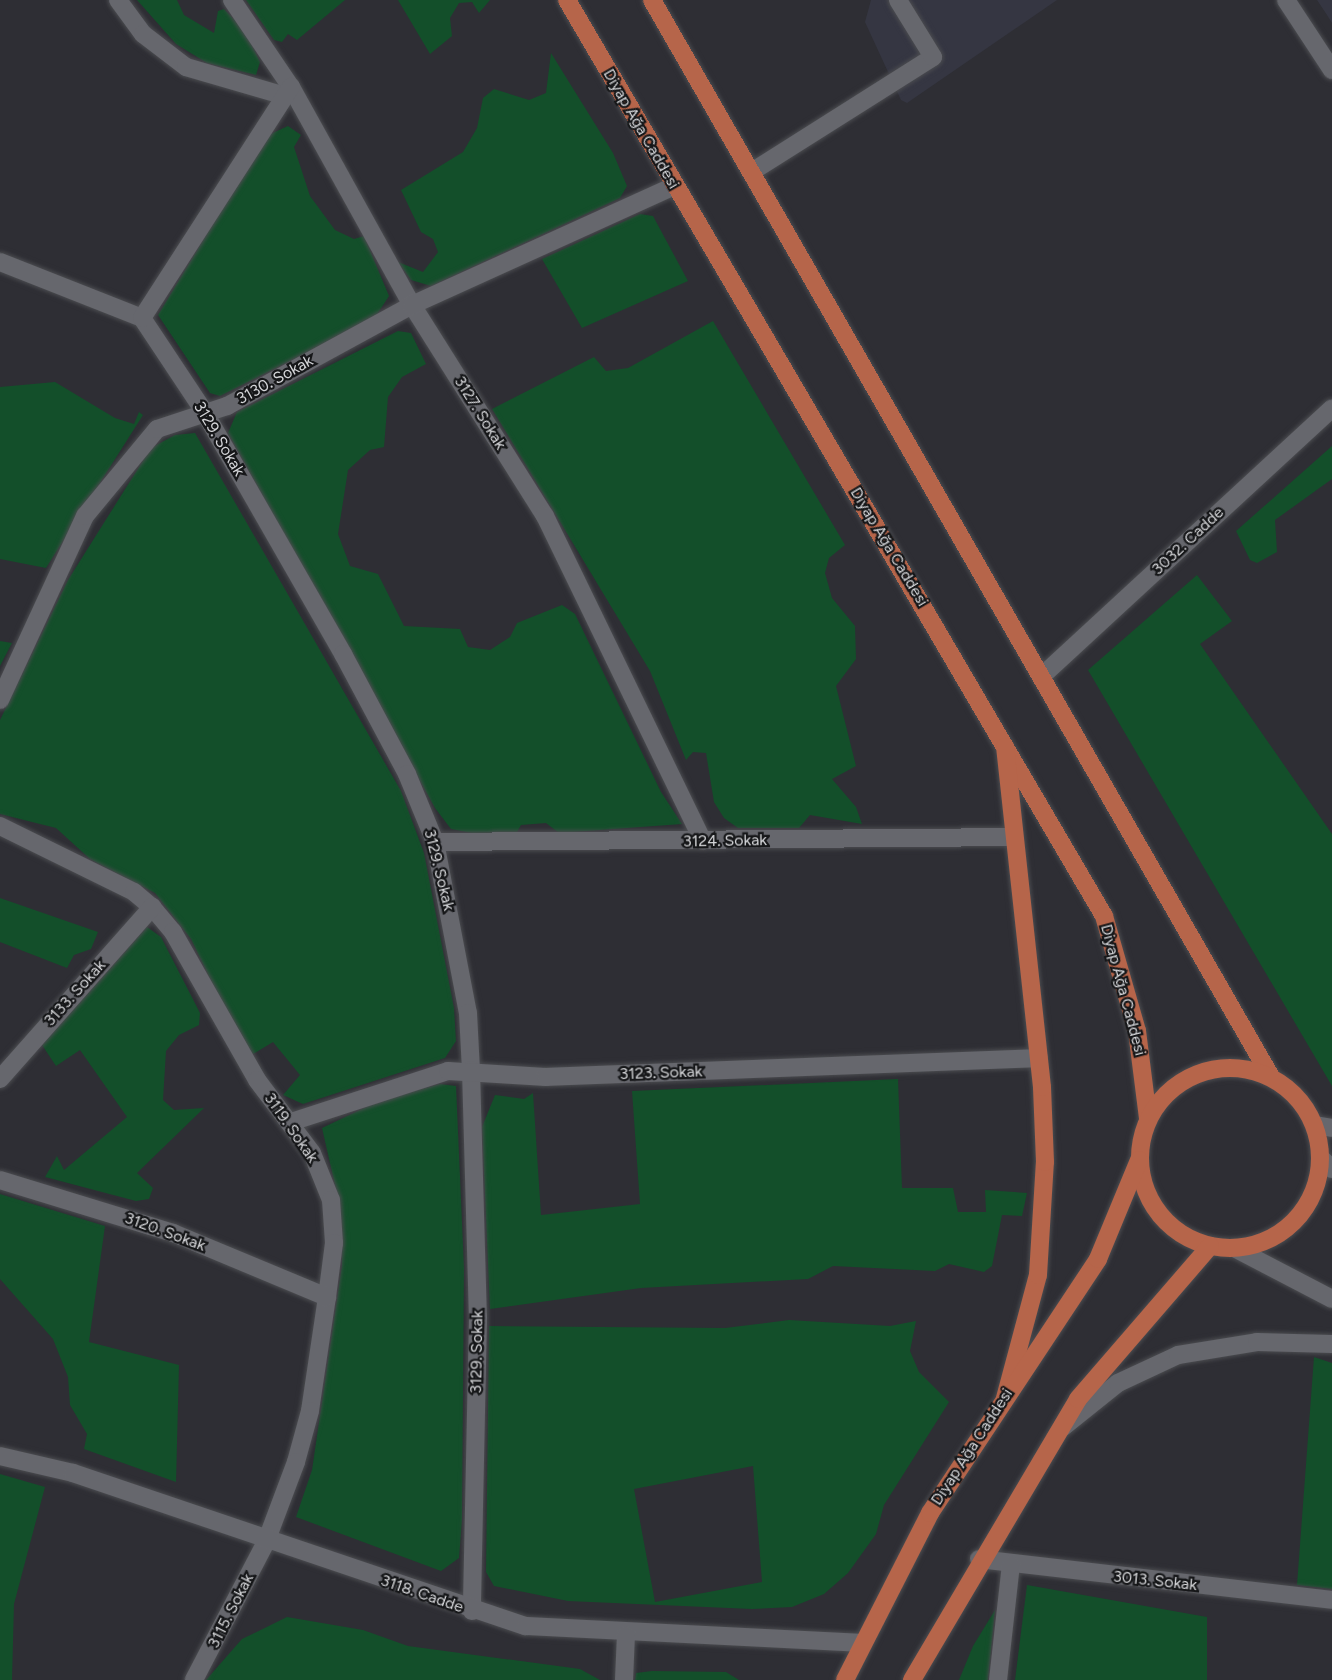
<!DOCTYPE html>
<meta charset="utf-8">
<style>
body{margin:0}
#map{position:relative;width:1332px;height:1680px;overflow:hidden;background:#2e2e34;font-family:Figtree,sans-serif}
div>[style]{position:absolute}
.built>*{inset:0;background:#353642}
.green>*{inset:0;background:#134f2a}
.roads{filter:drop-shadow(0 0 2px #4b4c50) drop-shadow(0 0 2px #4b4c50)}
.minor>*{height:18px;margin:-9px;padding:0 9px;transform-origin:9px;border-radius:9px;background:#66676d}
.major>*{height:18px;margin:-9px;padding:0 9px;transform-origin:9px;border-radius:9px;background:#b6654a}
.major>.ring{margin:-9px;padding:0;box-sizing:content-box;background:none;border:18px solid #b6654a;border-radius:50%}
span{translate:-50% -50%;white-space:nowrap;text-align:center;line-height:1.15;-webkit-text-stroke:4.5px #161719;paint-order:stroke}
.street-label{font-size:16px;color:#d5d6d9}
</style>
<div id="map">
<div class="built">
<div style="clip-path:polygon(871px 0,1057px 0,907px 103px,901px 100px,865px 22px)"></div>
<div style="clip-path:polygon(1317px 0,1332px 0,1332px 23px,1327px 15px)"></div>
</div>
<div class="green">
<div style="clip-path:polygon(137px 0,177px 0,184px 15px,214px 33px,218px 11px,224px 9px,245px 31px,260px 62px,256px 75px,207px 63px,176px 44px)"></div>
<div style="clip-path:polygon(246px 0,345px 0,297px 40px,288px 34px,282px 42px,274px 40px)"></div>
<div style="clip-path:polygon(398px 0,490px 0,479px 13px,472px 2px,459px 3px,450px 18px,452px 36px,430px 54px)"></div>
<div style="clip-path:polygon(551px 53px,613px 153px,627px 186px,620px 198px,431px 286px,411px 280px,398px 262px,423px 272px,438px 252px,433px 239px,421px 232px,401px 190px,463px 152px,477px 128px,483px 98px,494px 89px,529px 100px,546px 93px)"></div>
<div style="clip-path:polygon(288px 126px,301px 135px,294px 147px,310px 196px,335px 230px,354px 239px,364px 236px,389px 296px,374px 319px,220px 396px,210px 393px,158px 315px,266px 136px)"></div>
<div style="clip-path:polygon(640px 214px,653px 216px,688px 281px,582px 328px,542px 259px)"></div>
<div style="clip-path:polygon(713px 321px,845px 545px,829px 558px,825px 573px,832px 598px,855px 626px,856px 659px,836px 686px,856px 766px,832px 779px,856px 807px,862px 824px,810px 815px,799px 828px,738px 828px,724px 818px,714px 802px,706px 753px,693px 752px,686px 760px,650px 671px,492px 409px,594px 357px,606px 371px,628px 368px)"></div>
<div style="clip-path:polygon(398px 331px,411px 333px,426px 364px,402px 377px,388px 397px,384px 447px,370px 450px,348px 470px,338px 534px,350px 566px,378px 574px,404px 626px,460px 629px,468px 647px,490px 650px,510px 637px,517px 623px,562px 605px,575px 614px,661px 792px,682px 824px,559px 833px,546px 823px,521px 825px,517px 832px,472px 833px,451px 829px,435px 808px,228px 433px,237px 412px)"></div>
<div style="clip-path:polygon(55px 382px,115px 418px,134px 424px,139px 412px,143px 415px,46px 568px,0 559px,0 387px)"></div>
<div style="clip-path:polygon(195px 433px,401px 791px,424px 853px,454px 1008px,456px 1041px,445px 1058px,303px 1104px,283px 1095px,300px 1075px,273px 1042px,248px 1057px,191px 939px,155px 893px,90px 859px,56px 828px,0 814px,0 720px,68px 580px,151px 448px,175px 435px)"></div>
<div style="clip-path:polygon(1332px 446px,1332px 479px,1275px 520px,1277px 552px,1257px 563px,1250px 560px,1236px 531px)"></div>
<div style="clip-path:polygon(1197px 575px,1232px 621px,1200px 644px,1332px 834px,1332px 1086px,1088px 670px)"></div>
<div style="clip-path:polygon(0 641px,12px 643px,0 666px)"></div>
<div style="clip-path:polygon(0 898px,98px 932px,91px 949px,74px 955px,67px 968px,0 942px)"></div>
<div style="clip-path:polygon(147px 927px,161px 937px,200px 1013px,199px 1025px,179px 1035px,166px 1051px,163px 1100px,174px 1110px,204px 1108px,137px 1173px,153px 1188px,149px 1199px,136px 1201px,45px 1177px,57px 1156px,64px 1170px,127px 1117px,80px 1050px,56px 1066px,42px 1045px)"></div>
<div style="clip-path:polygon(898px 1079px,902px 1188px,953px 1188px,958px 1212px,986px 1212px,985px 1190px,1027px 1193px,1022px 1216px,1002px 1215px,992px 1266px,984px 1272px,949px 1264px,935px 1271px,833px 1266px,808px 1279px,641px 1288px,490px 1309px,482px 1127px,495px 1095px,524px 1099px,533px 1093px,541px 1215px,640px 1204px,632px 1091px)"></div>
<div style="clip-path:polygon(440px 1084px,456px 1086px,464px 1268px,462px 1520px,459px 1558px,441px 1571px,296px 1517px,312px 1470px,342px 1265px,340px 1207px,322px 1128px,381px 1100px)"></div>
<div style="clip-path:polygon(0 1194px,105px 1226px,89px 1342px,179px 1365px,176px 1482px,84px 1449px,87px 1434px,70px 1405px,68px 1377px,53px 1339px,0 1279px)"></div>
<div style="clip-path:polygon(evenodd,789px 1320px,890px 1326px,916px 1321px,910px 1351px,919px 1372px,949px 1402px,884px 1505px,876px 1534px,848px 1573px,824px 1594px,792px 1607px,752px 1609px,568px 1601px,494px 1586px,486px 1572px,489px 1326px,725px 1328px,789px 1320px,753px 1466px,762px 1582px,655px 1602px,634px 1489px,753px 1466px)"></div>
<div style="clip-path:polygon(1314px 1357px,1332px 1363px,1332px 1589px,1297px 1585px)"></div>
<div style="clip-path:polygon(0 1474px,45px 1487px,14px 1604px,12px 1680px,0 1680px)"></div>
<div style="clip-path:polygon(1027px 1585px,1207px 1617px,1207px 1680px,1015px 1680px)"></div>
<div style="clip-path:polygon(995px 1610px,988px 1680px,959px 1680px,973px 1646px)"></div>
<div style="clip-path:polygon(287px 1617px,363px 1630px,408px 1646px,580px 1669px,600px 1680px,206px 1680px,242px 1639px)"></div>
<div style="clip-path:polygon(652px 1671px,726px 1672px,739px 1680px,635px 1680px,636px 1673px)"></div>
</div>
<div class="roads">
<div class="minor">
<div style="left:118px;top:0;width:42px;rotate:53.7deg"></div>
<div style="left:143px;top:34px;width:54px;rotate:37.5deg"></div>
<div style="left:186px;top:67px;width:103px;rotate:16.3deg"></div>
<div style="left:232px;top:0;width:105px;rotate:55.9deg"></div>
<div style="left:291px;top:87px;width:249px;rotate:61deg"></div>
<div style="left:412px;top:305px;width:249px;rotate:57.8deg"></div>
<div style="left:545px;top:516px;width:361px;rotate:64.1deg"></div>
<div style="left:1286px;top:0;width:84px;rotate:56.7deg"></div>
<div style="left:753px;top:171px;width:213px;rotate:-32.3deg"></div>
<div style="left:933px;top:57px;width:67px;rotate:-121.6deg"></div>
<div style="left:0;top:262px;width:153px;rotate:21.5deg"></div>
<div style="left:142px;top:318px;width:114px;rotate:56.4deg"></div>
<div style="left:205px;top:413px;width:278px;rotate:60.2deg"></div>
<div style="left:343px;top:654px;width:136px;rotate:61.9deg"></div>
<div style="left:407px;top:774px;width:74px;rotate:67.6deg"></div>
<div style="left:435px;top:842px;width:174px;rotate:79.1deg"></div>
<div style="left:468px;top:1013px;width:57px;rotate:87deg"></div>
<div style="left:471px;top:1070px;width:247px;rotate:88.4deg"></div>
<div style="left:478px;top:1317px;width:294px;rotate:91.2deg"></div>
<div style="left:142px;top:318px;width:275px;rotate:-57.2deg"></div>
<div style="left:1043px;top:675px;width:393px;rotate:-42.7deg"></div>
<div style="left:0;top:700px;width:203px;rotate:-65.2deg"></div>
<div style="left:85px;top:516px;width:113px;rotate:-50.4deg"></div>
<div style="left:157px;top:429px;width:74px;rotate:-18.2deg"></div>
<div style="left:227px;top:406px;width:211px;rotate:-28.6deg"></div>
<div style="left:412px;top:305px;width:288px;rotate:-24.4deg"></div>
<div style="left:0;top:826px;width:149px;rotate:26.2deg"></div>
<div style="left:134px;top:892px;width:23px;rotate:40deg"></div>
<div style="left:152px;top:907px;width:33px;rotate:50deg"></div>
<div style="left:173px;top:932px;width:170px;rotate:60.4deg"></div>
<div style="left:257px;top:1080px;width:91px;rotate:53deg"></div>
<div style="left:312px;top:1153px;width:51px;rotate:68deg"></div>
<div style="left:331px;top:1200px;width:43px;rotate:86deg"></div>
<div style="left:334px;top:1243px;width:54px;rotate:97.4deg"></div>
<div style="left:327px;top:1297px;width:115px;rotate:98.5deg"></div>
<div style="left:310px;top:1411px;width:53px;rotate:105.4deg"></div>
<div style="left:296px;top:1462px;width:85px;rotate:110.6deg"></div>
<div style="left:266px;top:1542px;width:156px;rotate:117.6deg"></div>
<div style="left:435px;top:842px;width:579px;rotate:-0.49deg"></div>
<div style="left:0;top:1079px;width:230px;rotate:-48.5deg"></div>
<div style="left:291px;top:1122px;width:165px;rotate:-18deg"></div>
<div style="left:448px;top:1071px;width:98px;rotate:3.5deg"></div>
<div style="left:546px;top:1077px;width:493px;rotate:-2.2deg"></div>
<div style="left:1314px;top:1125px;width:18px;rotate:9deg"></div>
<div style="left:1320px;top:1157px;width:17px;rotate:45deg"></div>
<div style="left:0;top:1180px;width:181px;rotate:17deg"></div>
<div style="left:173px;top:1233px;width:167px;rotate:22.6deg"></div>
<div style="left:1236px;top:1249px;width:108px;rotate:27.5deg"></div>
<div style="left:1062px;top:1428px;width:72px;rotate:-38.8deg"></div>
<div style="left:1118px;top:1383px;width:66px;rotate:-25deg"></div>
<div style="left:1178px;top:1355px;width:80px;rotate:-9.3deg"></div>
<div style="left:1257px;top:1342px;width:75px;rotate:1.5deg"></div>
<div style="left:0;top:1456px;width:75px;rotate:13.1deg"></div>
<div style="left:73px;top:1473px;width:478px;rotate:18.7deg"></div>
<div style="left:526px;top:1626px;width:334px;rotate:2.9deg"></div>
<div style="left:979px;top:1559px;width:355px;rotate:6.6deg"></div>
<div style="left:624px;top:1680px;width:45px;rotate:-87.5deg"></div>
<div style="left:998px;top:1680px;width:116px;rotate:-83.6deg"></div>
</div>
<div class="major">
<div style="left:567px;top:0;width:1062px;rotate:59.62deg"></div>
<div style="left:1104px;top:916px;width:120px;rotate:74deg"></div>
<div style="left:1137px;top:1031px;width:88px;rotate:82.8deg"></div>
<div style="left:652px;top:0;width:1242px;rotate:60.11deg"></div>
<div class="ring" style="left:1140px;top:1068px;width:162px;height:162px"></div>
<div style="left:1005px;top:1398px;width:127px;rotate:-75deg"></div>
<div style="left:1038px;top:1275px;width:113px;rotate:-86.5deg"></div>
<div style="left:1045px;top:1162px;width:75px;rotate:-92.3deg"></div>
<div style="left:1042px;top:1087px;width:342px;rotate:-96.2deg"></div>
<div style="left:845px;top:1680px;width:187px;rotate:-63deg"></div>
<div style="left:930px;top:1513px;width:305px;rotate:-56.5deg"></div>
<div style="left:1098px;top:1259px;width:107px;rotate:-67.5deg"></div>
<div style="left:912px;top:1680px;width:326px;rotate:-59.4deg"></div>
<div style="left:1078px;top:1399px;width:202px;rotate:-49.2deg"></div>
</div>
</div>
<div class="street-label">
<span style="left:641px;top:129px;rotate:60deg">Diyap Ağa Caddesi</span>
<span style="left:275px;top:380px;rotate:-29deg">3130. Sokak</span>
<span style="left:480px;top:413px;rotate:58deg">3127. Sokak</span>
<span style="left:219px;top:439px;rotate:59deg">3129. Sokak</span>
<span style="left:1188px;top:541px;rotate:-43deg">3032. Cadde</span>
<span style="left:889px;top:547px;rotate:59deg">Diyap Ağa Caddesi</span>
<span style="left:725px;top:841px;rotate:-1deg">3124. Sokak</span>
<span style="left:439px;top:870px;rotate:76deg">3129. Sokak</span>
<span style="left:1123px;top:990px;rotate:75deg">Diyap Ağa Caddesi</span>
<span style="left:75px;top:993px;rotate:-48deg">3133. Sokak</span>
<span style="left:661px;top:1073px;rotate:-2deg">3123. Sokak</span>
<span style="left:291px;top:1128px;rotate:55deg">3119. Sokak</span>
<span style="left:165px;top:1232px;rotate:20deg">3120. Sokak</span>
<span style="left:477px;top:1352px;rotate:-89deg">3129. Sokak</span>
<span style="left:972px;top:1447px;rotate:-57deg">Diyap Ağa Caddesi</span>
<span style="left:1155px;top:1581px;rotate:6deg">3013. Sokak</span>
<span style="left:422px;top:1594px;rotate:19deg">3118. Cadde</span>
<span style="left:231px;top:1611px;rotate:-63deg">3115. Sokak</span>
</div>
</div>
